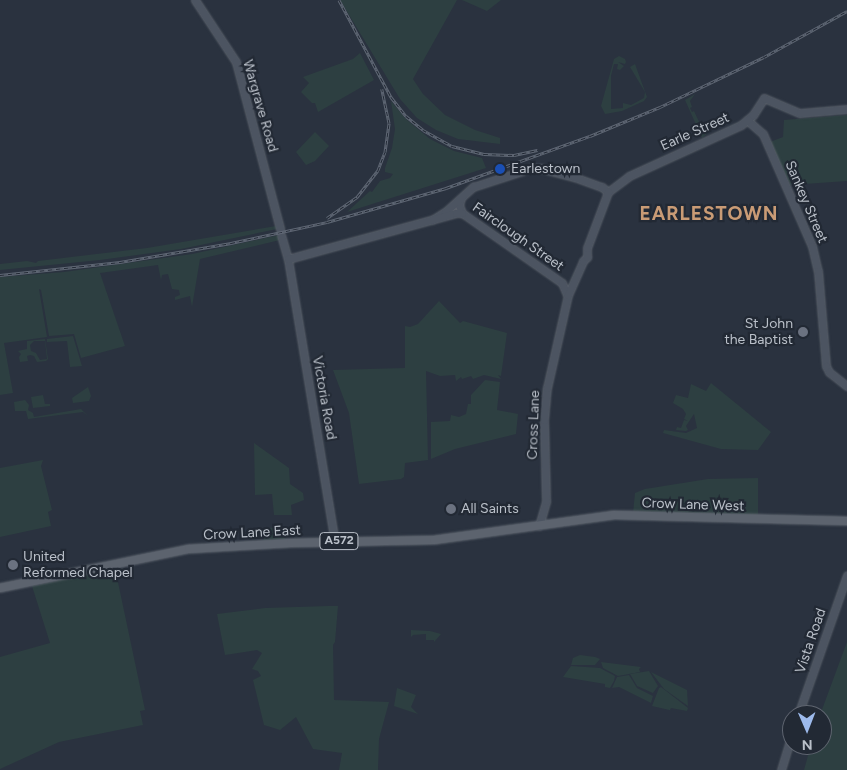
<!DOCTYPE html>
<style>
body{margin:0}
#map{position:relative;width:847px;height:770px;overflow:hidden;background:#2a323f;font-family:Figtree,sans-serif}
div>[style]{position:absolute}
.green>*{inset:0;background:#2d3f41}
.roads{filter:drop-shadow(0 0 1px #5b626c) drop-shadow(0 0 1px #5b626c)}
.secondary>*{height:7px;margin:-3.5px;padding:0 3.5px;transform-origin:3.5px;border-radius:3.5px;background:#4c5461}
.primary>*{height:8px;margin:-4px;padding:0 4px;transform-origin:4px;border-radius:4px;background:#5c636e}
.rail>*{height:3px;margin-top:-1.5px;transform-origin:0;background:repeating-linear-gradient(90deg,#222934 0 4px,#606875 0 8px);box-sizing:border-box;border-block:1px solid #606875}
.dots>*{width:14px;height:14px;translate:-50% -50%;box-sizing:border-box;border:2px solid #222934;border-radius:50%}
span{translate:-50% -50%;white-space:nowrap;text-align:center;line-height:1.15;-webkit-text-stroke:4.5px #222934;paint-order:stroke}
.shield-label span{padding:1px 4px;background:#222934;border:1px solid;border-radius:4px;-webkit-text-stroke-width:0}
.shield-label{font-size:12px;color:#bac0c9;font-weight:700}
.street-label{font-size:14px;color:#bac0c9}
.poi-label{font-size:14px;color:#bac0c9}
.left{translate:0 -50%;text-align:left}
.right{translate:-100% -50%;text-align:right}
.district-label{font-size:19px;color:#c99b75;font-weight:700;letter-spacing:1px}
.north{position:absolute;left:782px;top:705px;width:50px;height:50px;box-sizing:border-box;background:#222934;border:1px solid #5f6570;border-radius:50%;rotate:179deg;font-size:14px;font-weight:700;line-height:20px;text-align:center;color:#bac0c9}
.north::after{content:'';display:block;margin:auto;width:18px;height:22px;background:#9dbaec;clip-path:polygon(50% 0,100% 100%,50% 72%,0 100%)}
</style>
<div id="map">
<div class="green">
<div style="clip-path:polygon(340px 0,457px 0,413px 79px,423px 94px,445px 115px,475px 130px,500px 138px,500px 144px,458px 139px,436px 130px,417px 118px,400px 99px)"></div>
<div style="clip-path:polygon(462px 0,501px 0,487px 11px)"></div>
<div style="clip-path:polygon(360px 53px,374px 80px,318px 112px,315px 103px,312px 103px,301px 92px,309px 83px,303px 77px,353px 59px)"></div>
<div style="clip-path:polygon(619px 56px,625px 59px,626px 62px,625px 64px,618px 62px,624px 66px,620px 70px,617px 69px,618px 64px,614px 64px,611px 76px,611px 109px,623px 108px,623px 103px,631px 105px,644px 98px,645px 92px,630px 67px,635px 64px,647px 97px,644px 101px,622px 111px,605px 114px,601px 106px,614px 59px)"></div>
<div style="clip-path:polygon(695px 94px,690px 101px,692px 107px,690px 108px,692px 112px,694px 111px,701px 126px,704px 125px,708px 133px,702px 138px,685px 100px)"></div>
<div style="clip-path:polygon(391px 101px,407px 120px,430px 139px,454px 151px,482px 158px,486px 168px,347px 212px,370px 191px,372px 192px,380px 181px,390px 178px,393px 174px,385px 172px,385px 168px,392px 148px,395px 129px)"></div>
<div style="clip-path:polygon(847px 115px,847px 181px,790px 185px,770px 142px,783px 137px,784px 120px)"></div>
<div style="clip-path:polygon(315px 132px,329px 146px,315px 161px,306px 165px,296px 152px)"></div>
<div style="clip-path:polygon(276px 226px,277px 229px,181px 249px,100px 260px,0 270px,0 264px,27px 261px,36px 263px,38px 261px,147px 248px)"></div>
<div style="clip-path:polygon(279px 235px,280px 240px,200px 259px,192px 307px,190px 296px,175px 300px,175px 297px,180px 295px,179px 290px,172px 289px,168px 274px,162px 275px,161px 280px,158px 265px,100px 273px,125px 346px,81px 358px,74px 334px,49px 336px,41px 290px,39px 289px,47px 337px,4px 343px,13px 393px,0 395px,0 277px,64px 272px,192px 254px)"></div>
<div style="clip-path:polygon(439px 301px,460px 323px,463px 321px,507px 333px,501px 376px,498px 375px,501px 379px,484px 375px,473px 379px,471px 376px,462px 379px,461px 377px,456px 381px,455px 375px,440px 376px,426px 371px,428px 460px,405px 463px,404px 477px,401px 479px,359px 484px,349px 413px,333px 370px,405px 368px,405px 326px,410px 327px,418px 324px)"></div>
<div style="clip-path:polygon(73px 336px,82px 366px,70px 367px,67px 341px,47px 342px,47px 339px)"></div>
<div style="clip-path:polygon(evenodd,45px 339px,48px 359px,46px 361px,37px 362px,34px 356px,30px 355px,27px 356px,28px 361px,20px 362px,19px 357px,21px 354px,18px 351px,27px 349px,27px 341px,45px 339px,34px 341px,45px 341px,47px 359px,40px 360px,36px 353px,31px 351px,30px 345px,34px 341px)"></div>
<div style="clip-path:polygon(485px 380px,500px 382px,497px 410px,518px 414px,516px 434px,455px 449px,431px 459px,431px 422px,450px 421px,451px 415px,459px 417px,466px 414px,468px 404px,471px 404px,471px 395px)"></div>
<div style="clip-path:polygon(711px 383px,771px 432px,758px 450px,721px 449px,663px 433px,664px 430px,686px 433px,697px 428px,694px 414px,686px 426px,688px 430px,686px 431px,665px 429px,676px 430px,677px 427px,681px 428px,684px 420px,688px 421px,684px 419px,686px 414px,683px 409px,673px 403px,676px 395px,688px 398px,691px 384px,706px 391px)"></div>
<div style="clip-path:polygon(88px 387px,91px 396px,89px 401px,73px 403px,72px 398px)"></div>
<div style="clip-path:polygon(43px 395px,45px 404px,50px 404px,50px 406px,33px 408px,31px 397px)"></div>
<div style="clip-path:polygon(25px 400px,29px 405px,28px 410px,33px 413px,34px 417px,81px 409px,88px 416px,83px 412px,28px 419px,26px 411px,15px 411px,14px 402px)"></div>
<div style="clip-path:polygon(254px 443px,289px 468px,290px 484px,303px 493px,304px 500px,291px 505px,292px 515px,274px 515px,272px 494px,255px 495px)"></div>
<div style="clip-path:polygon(43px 460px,41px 466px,52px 510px,48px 512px,51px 526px,0 537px,0 468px)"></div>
<div style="clip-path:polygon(758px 478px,758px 517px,633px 513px,635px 493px,645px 489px,708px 479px)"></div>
<div style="clip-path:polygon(285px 527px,288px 531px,285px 539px,264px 540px,264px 528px)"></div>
<div style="clip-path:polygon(115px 568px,145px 710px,140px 711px,143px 725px,59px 742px,0 769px,0 657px,50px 643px,32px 586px)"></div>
<div style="clip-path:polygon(329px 606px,338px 606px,335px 642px,333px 645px,334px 700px,389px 702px,379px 739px,378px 770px,339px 770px,342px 753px,313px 749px,296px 717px,280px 730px,264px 725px,253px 680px,261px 676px,258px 671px,252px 669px,262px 653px,257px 650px,225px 655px,217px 614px,265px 608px)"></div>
<div style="clip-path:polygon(411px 630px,430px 631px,441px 634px,434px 642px,434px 640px,426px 640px,426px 634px,413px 635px,411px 637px)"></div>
<div style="clip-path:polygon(847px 642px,847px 770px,804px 770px,811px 745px,822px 745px,820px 715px)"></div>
<div style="clip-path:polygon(580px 655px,595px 657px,600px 659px,595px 665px,571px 665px,573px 658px)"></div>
<div style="clip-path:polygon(601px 662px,641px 667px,639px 669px,640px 672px,618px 676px,603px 668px)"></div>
<div style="clip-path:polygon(571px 666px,600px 668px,615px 676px,614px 681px,610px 688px,605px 687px,605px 684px,563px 677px)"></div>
<div style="clip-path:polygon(649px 671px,658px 686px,653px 693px,637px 686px,630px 674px)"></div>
<div style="clip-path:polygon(651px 672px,687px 690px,688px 706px,664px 689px)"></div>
<div style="clip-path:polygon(629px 675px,637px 688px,653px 696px,651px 703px,619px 687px,612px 688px,617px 677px)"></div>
<div style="clip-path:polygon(661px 687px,688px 708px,687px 711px,671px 708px,670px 710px,687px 714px,652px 706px,659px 688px)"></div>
<div style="clip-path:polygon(397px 688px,416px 695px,411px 707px,418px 714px,394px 706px)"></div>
</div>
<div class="roads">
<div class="secondary">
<div style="left:195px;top:0;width:74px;rotate:56.5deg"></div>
<div style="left:236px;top:62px;width:173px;rotate:75.2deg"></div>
<div style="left:747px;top:120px;width:21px;rotate:41deg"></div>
<div style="left:763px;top:134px;width:122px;rotate:66.4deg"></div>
<div style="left:812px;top:246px;width:26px;rotate:77deg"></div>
<div style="left:818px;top:271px;width:95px;rotate:85.2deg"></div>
<div style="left:826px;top:366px;width:7px;rotate:63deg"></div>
<div style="left:829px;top:372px;width:23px;rotate:38deg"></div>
<div style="left:608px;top:192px;width:26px;rotate:-37deg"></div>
<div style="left:629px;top:176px;width:123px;rotate:-24.5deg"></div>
<div style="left:741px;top:125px;width:16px;rotate:-40deg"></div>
<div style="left:753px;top:115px;width:20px;rotate:-57deg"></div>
<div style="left:764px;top:98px;width:39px;rotate:23deg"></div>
<div style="left:800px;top:113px;width:47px;rotate:-4.9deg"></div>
<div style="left:461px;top:198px;width:7px;rotate:106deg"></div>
<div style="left:459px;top:205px;width:9px;rotate:69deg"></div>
<div style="left:462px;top:213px;width:122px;rotate:35deg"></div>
<div style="left:562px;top:283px;width:13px;rotate:67deg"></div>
<div style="left:432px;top:220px;width:15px;rotate:-32deg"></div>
<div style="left:445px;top:212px;width:38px;rotate:-42deg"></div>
<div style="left:473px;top:187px;width:61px;rotate:-18.1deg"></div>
<div style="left:531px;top:168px;width:9px"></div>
<div style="left:540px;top:168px;width:35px;rotate:15deg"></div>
<div style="left:574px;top:177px;width:30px;rotate:20deg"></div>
<div style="left:602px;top:187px;width:8px;rotate:40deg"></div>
<div style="left:281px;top:235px;width:25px;rotate:74deg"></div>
<div style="left:288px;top:259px;width:287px;rotate:80.6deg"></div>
<div style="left:288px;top:259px;width:174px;rotate:-15.3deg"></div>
<div style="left:456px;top:213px;width:6px"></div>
<div style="left:539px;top:526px;width:26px;rotate:-74deg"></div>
<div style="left:546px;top:501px;width:81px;rotate:-91.4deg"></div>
<div style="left:544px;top:420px;width:32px;rotate:-85deg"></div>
<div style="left:547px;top:388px;width:95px;rotate:-77.3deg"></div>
<div style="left:568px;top:295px;width:37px;rotate:-66deg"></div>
<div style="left:583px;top:261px;width:6px;rotate:-45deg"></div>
<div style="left:587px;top:257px;width:9px;rotate:-90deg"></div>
<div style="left:587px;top:248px;width:60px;rotate:-69.4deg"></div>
<div style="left:798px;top:715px;width:148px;rotate:-70.7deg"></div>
<div style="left:781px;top:770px;width:38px;rotate:-73deg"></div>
</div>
<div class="primary">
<div style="left:0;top:588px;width:193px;rotate:-11.7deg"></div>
<div style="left:189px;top:549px;width:102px;rotate:-3.4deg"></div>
<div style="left:291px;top:543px;width:143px;rotate:-1.2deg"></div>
<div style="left:434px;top:540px;width:182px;rotate:-7.9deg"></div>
<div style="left:614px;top:515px;width:233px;rotate:1.5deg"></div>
</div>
</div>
<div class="rail">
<div style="left:339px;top:0;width:110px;rotate:61.8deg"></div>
<div style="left:391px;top:97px;width:24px;rotate:52deg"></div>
<div style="left:406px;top:116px;width:22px;rotate:39deg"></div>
<div style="left:423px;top:130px;width:33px;rotate:29deg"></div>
<div style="left:452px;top:146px;width:33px;rotate:14deg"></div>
<div style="left:484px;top:154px;width:30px;rotate:2deg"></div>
<div style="left:514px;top:155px;width:24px;rotate:-12deg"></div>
<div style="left:327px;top:218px;width:37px;rotate:-35deg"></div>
<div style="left:357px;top:197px;width:34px;rotate:-52deg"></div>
<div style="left:378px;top:170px;width:19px;rotate:-69deg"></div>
<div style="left:385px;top:152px;width:29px;rotate:-82deg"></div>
<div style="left:389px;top:123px;width:35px;rotate:-102deg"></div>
<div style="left:0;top:275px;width:121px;rotate:-6.2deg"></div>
<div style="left:120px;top:262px;width:113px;rotate:-9.7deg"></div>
<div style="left:231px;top:243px;width:98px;rotate:-12.3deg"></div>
<div style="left:327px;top:222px;width:124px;rotate:-15.9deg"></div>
<div style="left:446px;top:188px;width:153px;rotate:-19.9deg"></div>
<div style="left:590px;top:136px;width:76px;rotate:-22.5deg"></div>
<div style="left:660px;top:107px;width:115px;rotate:-25.7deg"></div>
<div style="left:764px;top:57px;width:95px;rotate:-29deg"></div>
</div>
<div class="dots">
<div style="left:500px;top:169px;background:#1a4fb4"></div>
<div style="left:803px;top:332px;background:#6b7280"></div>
<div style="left:451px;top:509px;background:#6b7280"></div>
<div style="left:13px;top:565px;background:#6b7280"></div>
</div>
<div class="shield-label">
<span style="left:339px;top:541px">A572</span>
</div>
<div class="street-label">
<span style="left:260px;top:106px;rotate:74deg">Wargrave Road</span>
<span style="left:695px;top:132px;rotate:-24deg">Earle Street</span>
<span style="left:806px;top:202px;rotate:67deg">Sankey Street</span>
<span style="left:518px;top:237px;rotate:35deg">Fairclough Street</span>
<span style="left:324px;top:398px;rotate:80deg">Victoria Road</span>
<span style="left:534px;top:425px;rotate:-88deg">Cross Lane</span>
<span style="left:693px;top:505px;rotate:2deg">Crow Lane West</span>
<span style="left:252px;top:533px;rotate:-3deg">Crow Lane East</span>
<span style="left:811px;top:641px;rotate:-71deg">Vista Road</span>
</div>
<div class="poi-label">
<span class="left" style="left:511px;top:169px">Earlestown</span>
<span class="right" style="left:793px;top:332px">St John<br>the Baptist</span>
<span class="left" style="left:461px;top:509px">All Saints</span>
<span class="left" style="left:23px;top:565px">United<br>Reformed Chapel</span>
</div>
<div class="district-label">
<span style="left:709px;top:214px">EARLESTOWN</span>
</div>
<div class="north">N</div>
</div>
